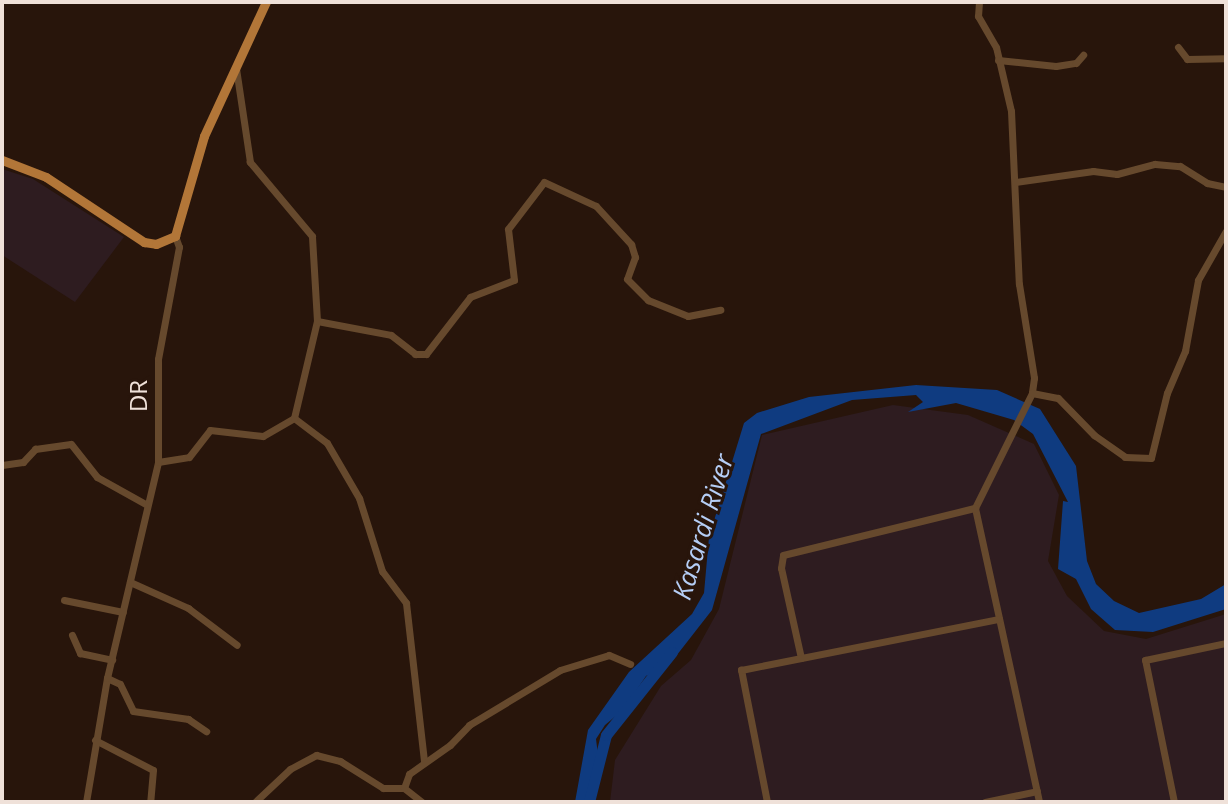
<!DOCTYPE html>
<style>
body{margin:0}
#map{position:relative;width:1228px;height:804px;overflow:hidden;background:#28150b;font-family:"Open Sans",sans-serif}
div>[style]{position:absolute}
.industrial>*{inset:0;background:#2e1c20}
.water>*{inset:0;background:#0f3b80}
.river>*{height:11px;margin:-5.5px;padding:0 5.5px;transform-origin:5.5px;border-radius:5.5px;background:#0f3b80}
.minor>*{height:7px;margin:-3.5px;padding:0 3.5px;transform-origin:3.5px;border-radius:3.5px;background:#66492d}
.major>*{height:9px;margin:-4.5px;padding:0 4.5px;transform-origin:4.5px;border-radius:4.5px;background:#b27638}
span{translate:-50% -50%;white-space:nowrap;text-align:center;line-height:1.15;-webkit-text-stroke:6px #28150b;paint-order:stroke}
.street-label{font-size:24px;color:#efe1d9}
.water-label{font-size:26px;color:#b5cef6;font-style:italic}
.frame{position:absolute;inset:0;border:4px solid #efe1d9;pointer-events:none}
</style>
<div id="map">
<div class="industrial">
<div style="clip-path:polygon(2px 169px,33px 179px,124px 237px,75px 302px,2px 255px)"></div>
<div style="clip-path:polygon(893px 405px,968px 415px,1034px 444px,1059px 495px,1048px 561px,1067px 596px,1104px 631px,1146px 639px,1226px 614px,1226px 802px,610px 802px,615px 760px,661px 686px,691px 660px,719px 609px,762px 435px)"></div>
</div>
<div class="water">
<div style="clip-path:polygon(916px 385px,997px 390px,1040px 409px,1076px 466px,1087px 561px,1096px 584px,1114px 601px,1139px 613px,1201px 599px,1226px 584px,1226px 609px,1153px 632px,1115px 630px,1091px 609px,1076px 579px,1058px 569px,1063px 501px,1068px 502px,1033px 434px,1014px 420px,956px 403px,908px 412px,923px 402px,916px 395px,852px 400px,761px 434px,712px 610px,673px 660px,646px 676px,623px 710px,605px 725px,596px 739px,599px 763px,590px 802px,575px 802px,588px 730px,629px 672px,692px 614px,704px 593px,709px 537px,744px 423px,757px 413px,809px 397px)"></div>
</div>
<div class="river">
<div style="left:589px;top:802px;width:69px;rotate:-75.8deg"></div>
<div style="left:606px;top:735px;width:106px;rotate:-51.5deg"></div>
</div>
<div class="minor">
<div style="left:979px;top:2px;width:14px;rotate:94deg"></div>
<div style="left:978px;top:16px;width:36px;rotate:60deg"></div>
<div style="left:996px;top:47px;width:66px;rotate:76.8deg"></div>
<div style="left:1011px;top:111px;width:173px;rotate:87.4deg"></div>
<div style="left:1019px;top:284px;width:95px;rotate:80.9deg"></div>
<div style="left:1034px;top:378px;width:15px;rotate:98deg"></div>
<div style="left:1032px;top:393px;width:128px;rotate:116.4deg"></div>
<div style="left:975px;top:508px;width:301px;rotate:77.7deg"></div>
<div style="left:1178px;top:47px;width:15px;rotate:53deg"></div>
<div style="left:1187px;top:59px;width:39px;rotate:-1deg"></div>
<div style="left:998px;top:60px;width:58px;rotate:5.9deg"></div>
<div style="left:1056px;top:66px;width:20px;rotate:-9deg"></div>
<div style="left:1076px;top:63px;width:11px;rotate:-49deg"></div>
<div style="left:1015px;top:182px;width:79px;rotate:-8deg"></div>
<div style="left:1093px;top:171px;width:24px;rotate:7deg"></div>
<div style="left:1117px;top:174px;width:39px;rotate:-15deg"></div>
<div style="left:1155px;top:164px;width:25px;rotate:5deg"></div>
<div style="left:1180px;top:166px;width:32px;rotate:32deg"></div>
<div style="left:1207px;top:183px;width:19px;rotate:12deg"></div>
<div style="left:317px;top:321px;width:75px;rotate:10.7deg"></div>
<div style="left:391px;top:335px;width:31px;rotate:38deg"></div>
<div style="left:415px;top:354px;width:11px"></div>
<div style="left:426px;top:354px;width:72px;rotate:-52.3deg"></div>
<div style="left:470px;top:297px;width:47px;rotate:-21.1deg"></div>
<div style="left:514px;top:280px;width:51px;rotate:-96.7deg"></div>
<div style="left:508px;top:229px;width:59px;rotate:-52.5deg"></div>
<div style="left:544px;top:182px;width:57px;rotate:24.8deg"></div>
<div style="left:596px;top:206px;width:52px;rotate:47.4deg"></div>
<div style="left:631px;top:244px;width:14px;rotate:73deg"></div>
<div style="left:635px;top:257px;width:23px;rotate:110deg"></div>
<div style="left:627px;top:279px;width:30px;rotate:45deg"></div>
<div style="left:648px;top:300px;width:43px;rotate:21.8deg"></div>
<div style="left:688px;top:316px;width:33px;rotate:-11deg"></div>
<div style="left:1032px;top:393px;width:26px;rotate:11deg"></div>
<div style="left:1058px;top:398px;width:52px;rotate:45.8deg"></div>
<div style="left:1094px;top:435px;width:38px;rotate:35deg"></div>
<div style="left:1125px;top:457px;width:26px;rotate:2deg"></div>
<div style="left:1151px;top:458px;width:67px;rotate:-76.2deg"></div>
<div style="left:1167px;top:393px;width:46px;rotate:-66.8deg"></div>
<div style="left:1185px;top:351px;width:72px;rotate:-79.6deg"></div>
<div style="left:1198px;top:280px;width:56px;rotate:-60.3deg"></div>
<div style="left:294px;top:418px;width:41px;rotate:37.1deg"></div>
<div style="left:327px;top:443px;width:64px;rotate:59.8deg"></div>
<div style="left:359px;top:498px;width:77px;rotate:72.5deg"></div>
<div style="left:382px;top:571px;width:40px;rotate:53deg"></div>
<div style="left:406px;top:603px;width:160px;rotate:83.5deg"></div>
<div style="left:158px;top:462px;width:31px;rotate:-9deg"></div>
<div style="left:189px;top:457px;width:34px;rotate:-52deg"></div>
<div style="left:210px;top:430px;width:53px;rotate:6.5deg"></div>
<div style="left:263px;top:436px;width:36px;rotate:-30deg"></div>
<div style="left:294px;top:418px;width:100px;rotate:-76.7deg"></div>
<div style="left:317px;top:321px;width:85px;rotate:-93.4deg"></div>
<div style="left:312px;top:236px;width:97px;rotate:-130deg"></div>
<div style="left:250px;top:162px;width:95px;rotate:-98.5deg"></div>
<div style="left:2px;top:465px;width:21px;rotate:-8deg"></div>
<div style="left:23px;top:462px;width:18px;rotate:-47deg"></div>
<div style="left:35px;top:449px;width:36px;rotate:-8deg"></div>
<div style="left:71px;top:444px;width:42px;rotate:51.8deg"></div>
<div style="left:97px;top:477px;width:57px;rotate:29.2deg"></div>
<div style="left:130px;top:582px;width:64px;rotate:24.1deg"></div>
<div style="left:188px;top:608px;width:61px;rotate:37.1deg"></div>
<div style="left:64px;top:600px;width:60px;rotate:11.5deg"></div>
<div style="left:72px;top:635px;width:20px;rotate:66deg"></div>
<div style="left:80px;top:653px;width:33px;rotate:12deg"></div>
<div style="left:801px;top:658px;width:92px;rotate:-102.5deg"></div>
<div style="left:781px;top:568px;width:13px;rotate:-81deg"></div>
<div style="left:783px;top:555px;width:198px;rotate:-13.8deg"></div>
<div style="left:107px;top:678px;width:14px;rotate:25deg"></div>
<div style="left:120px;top:684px;width:30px;rotate:64deg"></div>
<div style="left:133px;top:711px;width:56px;rotate:8.3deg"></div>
<div style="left:188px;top:719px;width:22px;rotate:34deg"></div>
<div style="left:95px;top:740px;width:65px;rotate:27.3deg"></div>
<div style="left:153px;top:770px;width:32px;rotate:95deg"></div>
<div style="left:404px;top:788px;width:23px;rotate:38deg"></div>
<div style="left:86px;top:802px;width:126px;rotate:-80.4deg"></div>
<div style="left:107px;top:678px;width:222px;rotate:-76.7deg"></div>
<div style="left:158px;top:462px;width:103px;rotate:-90deg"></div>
<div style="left:158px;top:359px;width:114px;rotate:-79.4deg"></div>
<div style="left:179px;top:247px;width:12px;rotate:-110deg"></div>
<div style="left:255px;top:802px;width:48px;rotate:-43.3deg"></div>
<div style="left:290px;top:769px;width:30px;rotate:-28deg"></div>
<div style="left:316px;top:755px;width:25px;rotate:14deg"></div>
<div style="left:340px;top:761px;width:51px;rotate:32.1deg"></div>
<div style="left:383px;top:788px;width:21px"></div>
<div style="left:404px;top:788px;width:15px;rotate:-70deg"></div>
<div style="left:409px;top:774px;width:50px;rotate:-35.3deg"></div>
<div style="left:450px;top:745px;width:28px;rotate:-46deg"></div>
<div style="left:469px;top:725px;width:106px;rotate:-31.1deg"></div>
<div style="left:560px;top:670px;width:51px;rotate:-17deg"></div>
<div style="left:609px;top:655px;width:23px;rotate:23deg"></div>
<div style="left:767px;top:802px;width:135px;rotate:-101.1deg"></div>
<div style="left:741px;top:670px;width:263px;rotate:-11.2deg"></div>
<div style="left:985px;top:802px;width:53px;rotate:-11.9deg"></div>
<div style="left:1174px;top:802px;width:145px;rotate:-101.5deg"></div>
<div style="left:1145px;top:660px;width:83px;rotate:-11.9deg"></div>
</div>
<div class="major">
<div style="left:2px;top:160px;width:47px;rotate:21.1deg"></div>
<div style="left:46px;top:177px;width:118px;rotate:33.6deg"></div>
<div style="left:144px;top:242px;width:12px;rotate:9deg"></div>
<div style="left:156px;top:244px;width:21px;rotate:-23deg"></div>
<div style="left:175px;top:236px;width:104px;rotate:-73.8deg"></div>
<div style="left:204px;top:136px;width:148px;rotate:-65.2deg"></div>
</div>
<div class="street-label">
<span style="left:138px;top:396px;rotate:-90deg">DR</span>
</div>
<div class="water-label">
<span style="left:703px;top:527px;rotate:-73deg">Kasardi River</span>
</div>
<div class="frame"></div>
</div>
